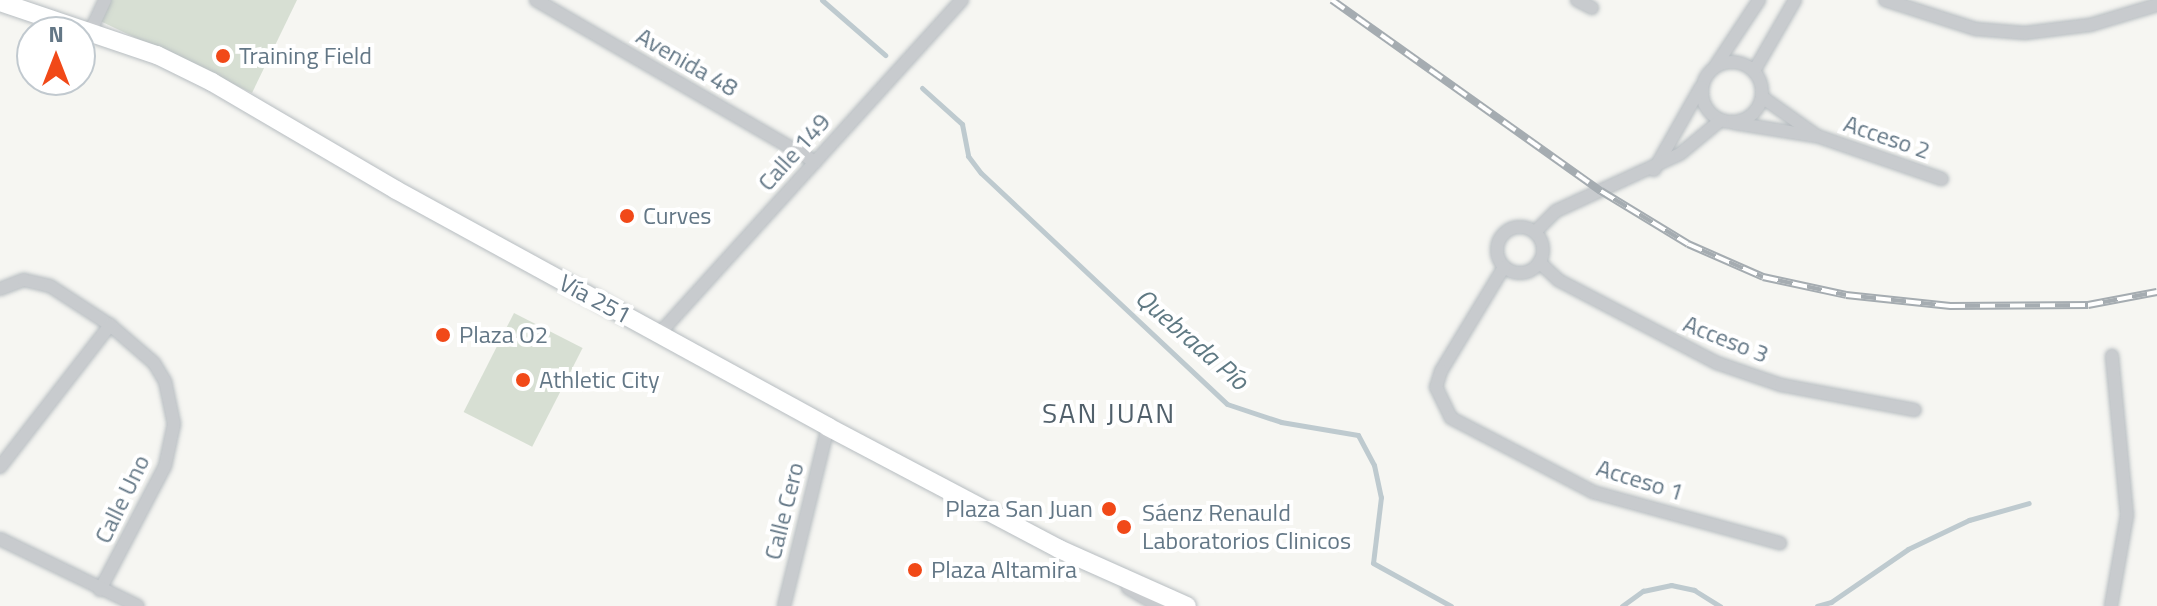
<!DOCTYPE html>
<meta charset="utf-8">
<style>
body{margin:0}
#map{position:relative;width:2157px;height:606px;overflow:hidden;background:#f6f6f2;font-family:"Titillium Web",sans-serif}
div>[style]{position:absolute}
.green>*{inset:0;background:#d7dfd3;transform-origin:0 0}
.stream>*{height:5px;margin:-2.5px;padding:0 2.5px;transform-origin:2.5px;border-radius:2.5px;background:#becacf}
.roads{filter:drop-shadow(0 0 2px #b7bdc1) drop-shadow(0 0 2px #b7bdc1)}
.street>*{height:12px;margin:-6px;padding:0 6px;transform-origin:6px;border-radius:6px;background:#c8cbce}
.street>.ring{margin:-6px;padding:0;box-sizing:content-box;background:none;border:12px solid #c8cbce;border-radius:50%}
.secondary>*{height:18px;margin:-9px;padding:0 9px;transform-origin:9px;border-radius:9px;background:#fff}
.rail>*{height:8px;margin-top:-4px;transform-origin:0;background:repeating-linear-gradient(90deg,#fff 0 15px,#a5acb1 0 30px);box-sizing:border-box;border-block:2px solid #a5acb1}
.dots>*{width:22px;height:22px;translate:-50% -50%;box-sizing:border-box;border:4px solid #fff;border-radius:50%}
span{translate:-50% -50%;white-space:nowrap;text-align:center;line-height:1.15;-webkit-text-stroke:8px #fff;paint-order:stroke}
.poi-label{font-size:24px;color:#637786}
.left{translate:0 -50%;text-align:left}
.right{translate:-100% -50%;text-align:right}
.street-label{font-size:24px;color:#637786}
.water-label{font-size:26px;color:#5f7983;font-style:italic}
.quarter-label{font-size:28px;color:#51606b;letter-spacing:2px}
.north{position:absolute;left:16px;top:16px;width:80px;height:80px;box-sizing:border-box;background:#fff;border:2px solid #c1c9cf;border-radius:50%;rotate:0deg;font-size:22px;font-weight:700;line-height:32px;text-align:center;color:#637786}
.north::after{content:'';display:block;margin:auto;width:28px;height:36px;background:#f14918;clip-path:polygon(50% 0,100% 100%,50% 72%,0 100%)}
</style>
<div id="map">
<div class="green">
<div style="clip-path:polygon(106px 0,297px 0,252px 93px,98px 20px)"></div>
<div style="left:514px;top:313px;width:77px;height:111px;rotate:27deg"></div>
</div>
<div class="stream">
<div style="left:822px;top:0;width:84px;rotate:41.1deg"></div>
<div style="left:922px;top:88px;width:54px;rotate:42deg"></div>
<div style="left:962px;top:124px;width:33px;rotate:79deg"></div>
<div style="left:968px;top:156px;width:21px;rotate:53deg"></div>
<div style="left:981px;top:173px;width:337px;rotate:43.2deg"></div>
<div style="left:1227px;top:404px;width:57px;rotate:18.4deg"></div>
<div style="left:1281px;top:422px;width:78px;rotate:9.6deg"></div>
<div style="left:1358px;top:435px;width:34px;rotate:62deg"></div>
<div style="left:1374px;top:465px;width:33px;rotate:78deg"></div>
<div style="left:1381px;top:497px;width:66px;rotate:96.9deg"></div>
<div style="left:1373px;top:563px;width:89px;rotate:28.9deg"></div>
<div style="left:1622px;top:606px;width:26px;rotate:-36deg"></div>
<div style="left:1643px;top:591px;width:29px;rotate:-12deg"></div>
<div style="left:1671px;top:585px;width:24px;rotate:12deg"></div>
<div style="left:1694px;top:590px;width:31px;rotate:32deg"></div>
<div style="left:1817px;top:606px;width:15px;rotate:-16deg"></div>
<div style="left:1831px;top:602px;width:93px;rotate:-34.5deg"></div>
<div style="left:1908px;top:549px;width:68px;rotate:-25.4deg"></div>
<div style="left:1969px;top:520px;width:62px;rotate:-15.8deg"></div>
</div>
<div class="roads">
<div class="street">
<div style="left:536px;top:0;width:323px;rotate:30.1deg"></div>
<div style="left:1577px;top:0;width:17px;rotate:28deg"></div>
<div style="left:1885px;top:0;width:96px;rotate:17.7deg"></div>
<div style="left:1976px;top:29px;width:49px;rotate:4.7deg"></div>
<div style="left:2025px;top:33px;width:65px;rotate:-7deg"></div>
<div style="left:2090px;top:25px;width:70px;rotate:-16.6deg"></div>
<div style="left:91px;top:30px;width:33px;rotate:-65deg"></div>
<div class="ring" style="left:1702px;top:62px;width:48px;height:48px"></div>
<div style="left:1716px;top:65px;width:78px;rotate:-56.5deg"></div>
<div style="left:1754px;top:71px;width:82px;rotate:-60deg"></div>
<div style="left:1762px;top:97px;width:67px;rotate:35.3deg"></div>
<div style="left:1817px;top:136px;width:132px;rotate:19deg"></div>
<div style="left:1734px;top:123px;width:81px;rotate:9.2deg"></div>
<div style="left:1654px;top:170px;width:95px;rotate:-60.5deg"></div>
<div class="ring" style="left:1497px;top:227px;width:34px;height:34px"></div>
<div style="left:1535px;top:232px;width:30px;rotate:-45deg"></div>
<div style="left:1556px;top:211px;width:136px;rotate:-24.7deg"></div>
<div style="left:1680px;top:154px;width:53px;rotate:-39.7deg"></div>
<div style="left:1539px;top:262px;width:26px;rotate:43deg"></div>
<div style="left:1558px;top:280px;width:179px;rotate:27.6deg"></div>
<div style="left:1717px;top:363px;width:68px;rotate:19deg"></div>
<div style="left:1781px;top:385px;width:136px;rotate:10.6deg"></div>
<div style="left:1504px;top:267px;width:122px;rotate:121.2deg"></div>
<div style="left:1441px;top:371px;width:17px;rotate:107deg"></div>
<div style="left:1436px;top:387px;width:34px;rotate:64deg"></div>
<div style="left:1451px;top:418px;width:160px;rotate:27.5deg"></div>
<div style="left:1593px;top:492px;width:194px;rotate:15.3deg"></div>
<div style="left:0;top:289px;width:26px;rotate:-21deg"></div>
<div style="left:24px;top:280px;width:27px;rotate:13deg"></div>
<div style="left:50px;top:286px;width:72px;rotate:33deg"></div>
<div style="left:110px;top:325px;width:58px;rotate:40.8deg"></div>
<div style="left:154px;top:363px;width:21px;rotate:59deg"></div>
<div style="left:165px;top:381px;width:44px;rotate:78.2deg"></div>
<div style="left:174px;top:424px;width:43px;rotate:102.1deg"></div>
<div style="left:165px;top:466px;width:140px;rotate:117.7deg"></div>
<div style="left:659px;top:334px;width:451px;rotate:-47.8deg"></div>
<div style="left:0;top:467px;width:180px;rotate:-52.2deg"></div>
<div style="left:0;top:539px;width:153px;rotate:25.9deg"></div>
<div style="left:1128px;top:588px;width:36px;rotate:30deg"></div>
<div style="left:784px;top:606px;width:184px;rotate:-76.2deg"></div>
<div style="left:2111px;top:606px;width:92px;rotate:-80deg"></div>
<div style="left:2127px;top:515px;width:160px;rotate:-95.4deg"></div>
</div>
<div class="secondary">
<div style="left:0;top:2px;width:166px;rotate:18.7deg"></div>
<div style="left:157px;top:55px;width:61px;rotate:26.1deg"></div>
<div style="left:212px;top:82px;width:213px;rotate:30.4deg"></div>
<div style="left:396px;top:190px;width:493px;rotate:28.7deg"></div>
<div style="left:828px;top:427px;width:261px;rotate:27.8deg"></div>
<div style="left:1059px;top:549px;width:140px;rotate:24deg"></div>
</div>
</div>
<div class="rail">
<div style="left:1332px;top:0;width:330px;rotate:35.4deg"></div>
<div style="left:1601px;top:191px;width:102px;rotate:31.3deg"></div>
<div style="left:1688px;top:244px;width:82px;rotate:23.7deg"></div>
<div style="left:1763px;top:277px;width:85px;rotate:12.2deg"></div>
<div style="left:1846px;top:295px;width:105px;rotate:6deg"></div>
<div style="left:1950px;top:306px;width:138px;rotate:-0.4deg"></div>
<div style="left:2088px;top:305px;width:70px;rotate:-10.7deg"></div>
</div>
<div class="dots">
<div style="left:223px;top:56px;background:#f14918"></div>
<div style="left:627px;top:216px;background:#f14918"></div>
<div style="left:443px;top:335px;background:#f14918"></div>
<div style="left:523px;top:380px;background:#f14918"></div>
<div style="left:1109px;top:509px;background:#f14918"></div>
<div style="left:1124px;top:527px;background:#f14918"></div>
<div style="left:915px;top:570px;background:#f14918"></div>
</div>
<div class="poi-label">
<span class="left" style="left:239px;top:56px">Training Field</span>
<span class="left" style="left:643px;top:216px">Curves</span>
<span class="left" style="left:459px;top:335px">Plaza O2</span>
<span class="left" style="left:539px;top:380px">Athletic City</span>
<span class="right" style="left:1093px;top:509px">Plaza San Juan</span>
<span class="left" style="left:1142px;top:527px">Sáenz Renauld<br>Laboratorios Clinicos</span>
<span class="left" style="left:931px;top:570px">Plaza Altamira</span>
</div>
<div class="street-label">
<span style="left:687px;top:62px;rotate:30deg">Avenida 48</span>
<span style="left:1887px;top:137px;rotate:19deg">Acceso 2</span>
<span style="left:794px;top:152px;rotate:-48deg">Calle 149</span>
<span style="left:595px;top:299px;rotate:28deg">Vía 251</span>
<span style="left:1726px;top:339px;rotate:22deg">Acceso 3</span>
<span style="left:1640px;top:480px;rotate:17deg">Acceso 1</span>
<span style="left:122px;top:499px;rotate:-64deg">Calle Uno</span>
<span style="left:784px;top:511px;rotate:-76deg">Calle Cero</span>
</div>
<div class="water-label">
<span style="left:1192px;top:339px;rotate:41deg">Quebrada Pío</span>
</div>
<div class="quarter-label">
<span style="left:1109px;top:413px">SAN JUAN</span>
</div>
<div class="north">N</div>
</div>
